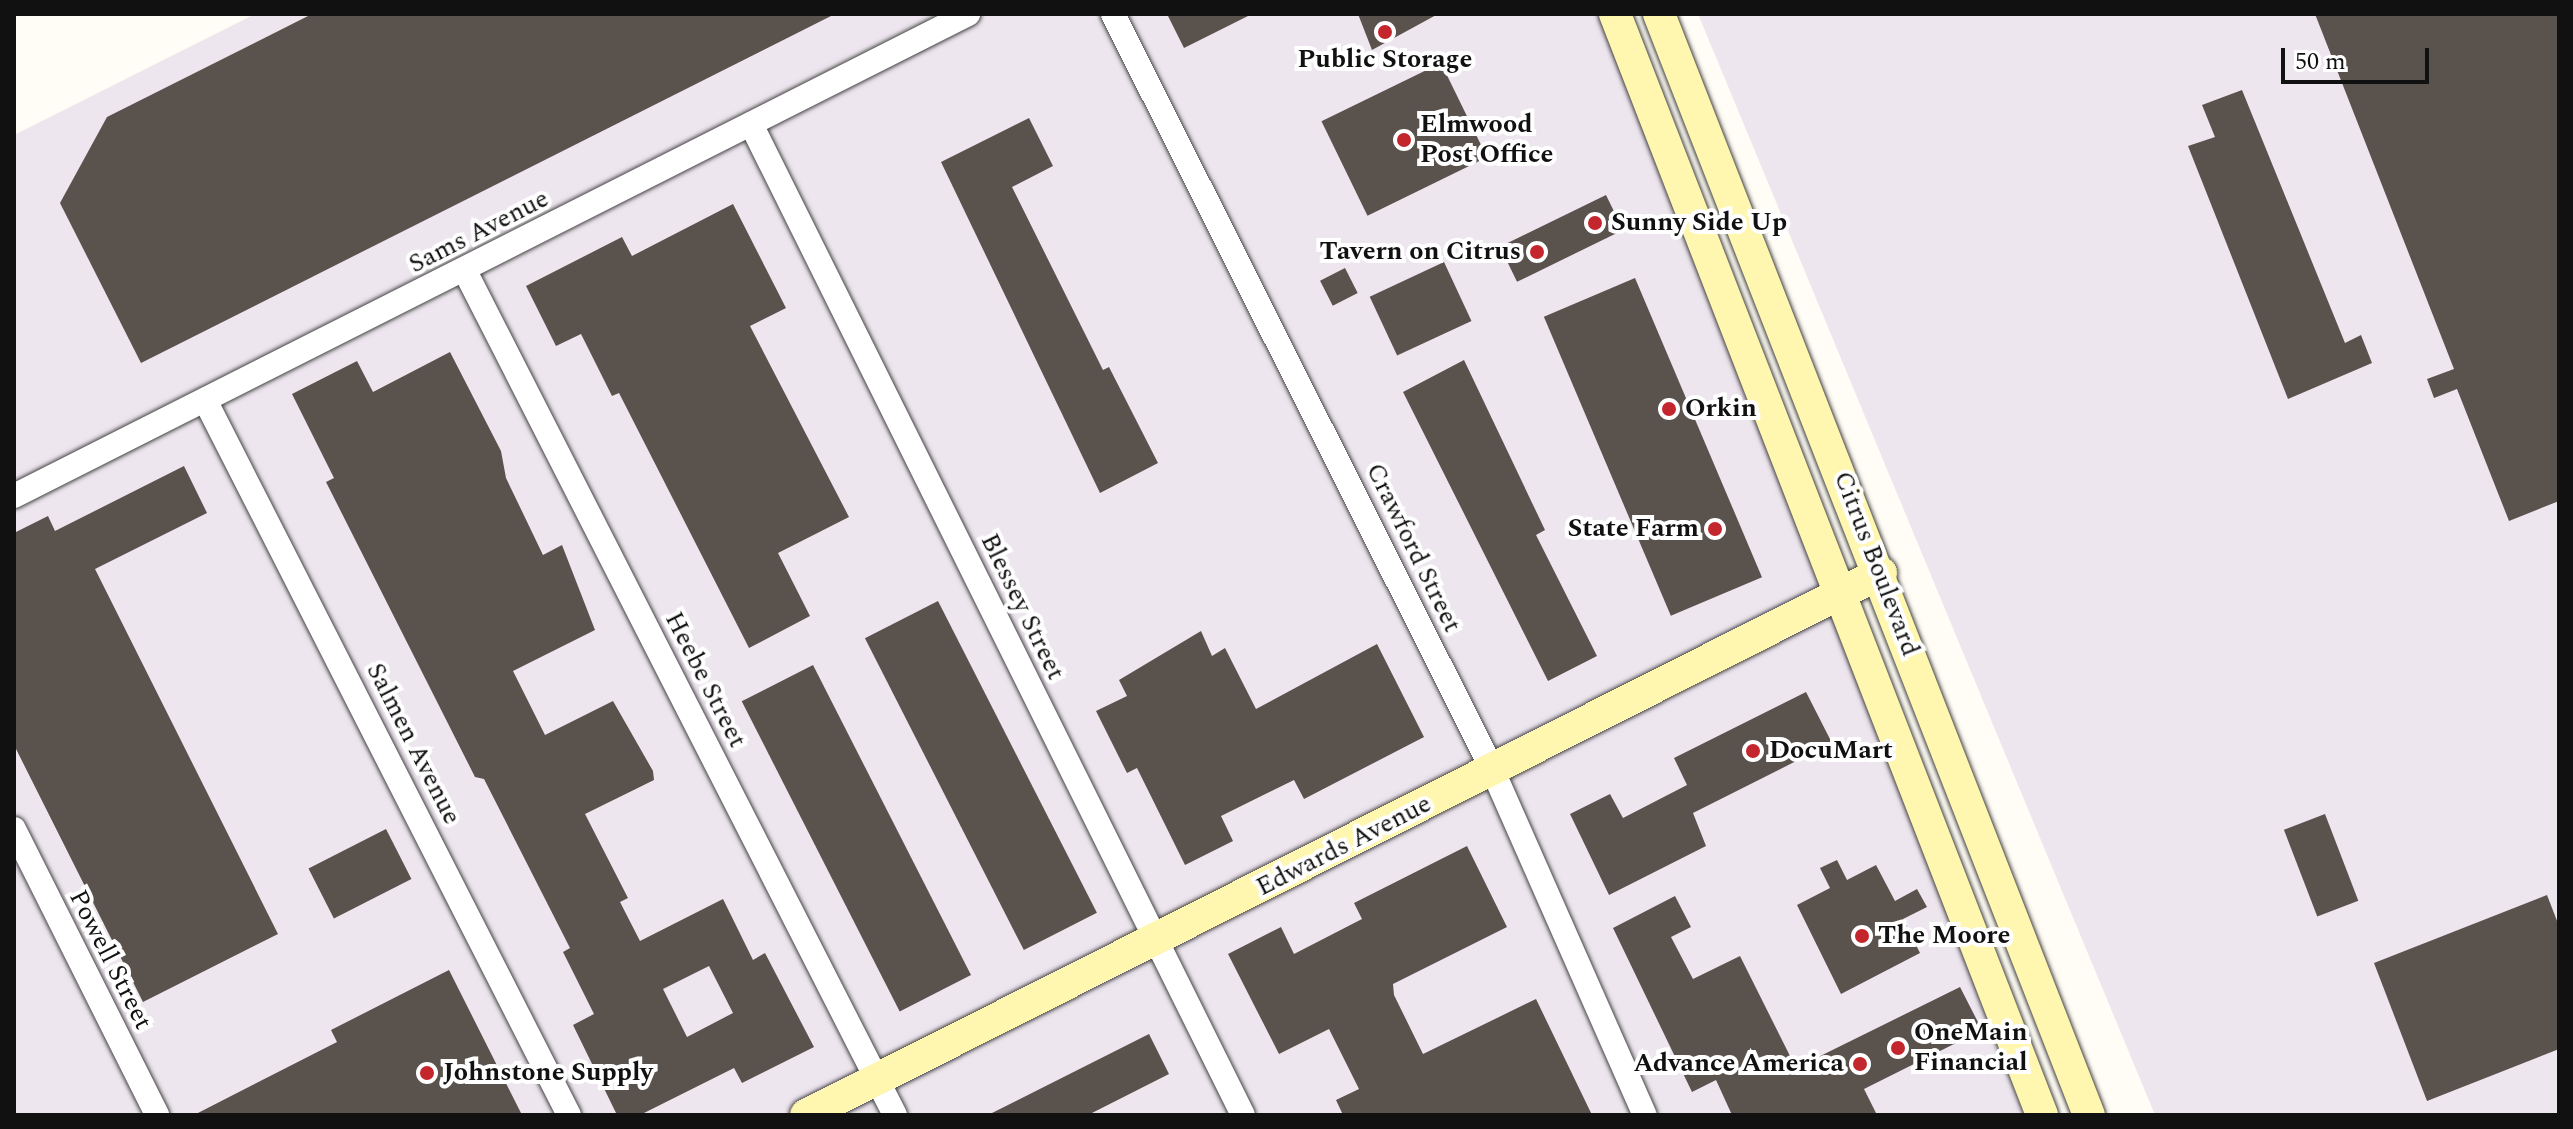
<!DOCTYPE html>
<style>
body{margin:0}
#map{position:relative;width:2573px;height:1129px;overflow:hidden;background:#fffdf5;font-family:Spectral,serif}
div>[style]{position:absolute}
.industrial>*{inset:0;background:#eee6ef}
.building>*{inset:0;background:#5a524d;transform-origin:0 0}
.roads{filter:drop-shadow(0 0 2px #444) drop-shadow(0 0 2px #444)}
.street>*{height:24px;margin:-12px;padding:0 12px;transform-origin:12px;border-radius:12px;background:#fff}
.secondary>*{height:32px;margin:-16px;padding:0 16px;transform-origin:16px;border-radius:16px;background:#fff6b0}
.dots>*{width:22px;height:22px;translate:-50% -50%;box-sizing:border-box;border:4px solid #fff;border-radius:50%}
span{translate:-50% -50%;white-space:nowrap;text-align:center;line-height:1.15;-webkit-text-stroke:8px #fff;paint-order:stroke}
.poi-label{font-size:26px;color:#111;font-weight:700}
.left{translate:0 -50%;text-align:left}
.right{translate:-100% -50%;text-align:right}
.street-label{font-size:26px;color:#111}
.frame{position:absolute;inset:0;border:16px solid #111;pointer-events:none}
.scale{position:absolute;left:2281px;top:48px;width:148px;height:36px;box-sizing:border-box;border:4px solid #111;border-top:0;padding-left:10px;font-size:24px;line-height:28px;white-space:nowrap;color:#111;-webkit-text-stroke:6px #fff;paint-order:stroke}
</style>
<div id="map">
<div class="industrial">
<div style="clip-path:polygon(255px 14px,1602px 14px,2024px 1115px,14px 1115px,14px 135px)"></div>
<div style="clip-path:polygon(1698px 14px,2559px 14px,2559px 1115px,2155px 1115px)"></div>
</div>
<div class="building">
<div style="clip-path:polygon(312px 14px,835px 14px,141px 363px,60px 203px,107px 117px)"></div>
<div style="clip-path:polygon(1167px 14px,1252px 14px,1184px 48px)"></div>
<div style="clip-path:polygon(1358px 14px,1438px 14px,1372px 50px)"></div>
<div style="clip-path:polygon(2315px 14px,2559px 14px,2559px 501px,2509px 521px,2457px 389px,2434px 398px,2427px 379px,2454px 369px)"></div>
<div style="left:1441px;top:63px;width:105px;height:133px;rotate:64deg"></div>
<div style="clip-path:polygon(2242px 90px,2345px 343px,2361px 335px,2372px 363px,2288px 399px,2188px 146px,2215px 137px,2202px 105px)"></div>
<div style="clip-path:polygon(1029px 118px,1053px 166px,1012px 187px,1103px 370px,1109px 367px,1158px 463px,1100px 493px,941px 162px)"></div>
<div style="left:1606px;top:195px;width:39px;height:118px;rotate:64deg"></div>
<div style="clip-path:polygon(733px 204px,786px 308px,750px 326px,849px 517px,778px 553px,810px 616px,749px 648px,619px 393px,612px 396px,581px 334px,556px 346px,526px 286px,622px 237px,632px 256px)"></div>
<div style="left:1444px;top:262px;width:65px;height:82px;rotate:65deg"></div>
<div style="left:1345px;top:268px;width:28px;height:28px;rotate:63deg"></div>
<div style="left:1635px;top:278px;width:325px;height:99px;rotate:67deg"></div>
<div style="clip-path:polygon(evenodd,450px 352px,501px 451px,506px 478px,543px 555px,562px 545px,595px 630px,513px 671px,545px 735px,613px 701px,653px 771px,654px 780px,585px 814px,628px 898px,620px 902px,640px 941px,723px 899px,753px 960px,765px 953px,814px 1047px,742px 1083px,734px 1068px,640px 1115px,617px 1115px,573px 1025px,594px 1014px,563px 952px,570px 948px,484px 779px,475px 777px,326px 482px,334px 478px,292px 394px,357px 361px,373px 392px,450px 352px,709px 966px,733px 1013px,687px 1037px,663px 989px,709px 966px)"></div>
<div style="clip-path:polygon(1464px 360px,1545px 530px,1536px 535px,1597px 656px,1548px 681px,1403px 392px)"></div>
<div style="clip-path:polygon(184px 466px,207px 513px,95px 569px,278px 934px,143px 1002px,14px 745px,14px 533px,48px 516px,55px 531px)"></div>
<div style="left:938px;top:601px;width:350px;height:82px;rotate:63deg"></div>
<div style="clip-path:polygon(1201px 631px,1212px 656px,1225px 648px,1256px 709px,1377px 644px,1424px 737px,1304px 799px,1294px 780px,1221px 816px,1233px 841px,1185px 865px,1137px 768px,1127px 773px,1096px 711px,1127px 696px,1119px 680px)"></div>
<div style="left:813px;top:665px;width:348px;height:80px;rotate:63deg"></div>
<div style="clip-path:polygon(1806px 692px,1832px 743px,1693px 813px,1706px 846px,1609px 895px,1570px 814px,1610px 794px,1623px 818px,1687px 785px,1674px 758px)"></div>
<div style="left:2325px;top:814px;width:93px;height:44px;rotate:69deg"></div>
<div style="left:386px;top:829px;width:56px;height:87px;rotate:63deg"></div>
<div style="clip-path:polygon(1467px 846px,1507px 927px,1393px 984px,1394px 995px,1423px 1054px,1536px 999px,1592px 1115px,1343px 1115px,1336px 1100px,1359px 1089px,1329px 1029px,1279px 1054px,1228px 954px,1281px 927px,1294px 954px,1362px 919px,1354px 903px)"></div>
<div style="clip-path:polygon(1837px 860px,1847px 880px,1876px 865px,1895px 901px,1917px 889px,1927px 907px,1903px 919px,1920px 953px,1841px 994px,1797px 905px,1830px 888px,1820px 868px)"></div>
<div style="clip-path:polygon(2547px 895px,2559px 926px,2559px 1049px,2427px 1101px,2374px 963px)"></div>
<div style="clip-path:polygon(1675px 896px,1691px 927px,1671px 937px,1693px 979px,1740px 956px,1796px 1068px,1960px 987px,1982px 1030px,1864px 1089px,1877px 1115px,1732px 1115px,1716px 1080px,1692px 1092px,1613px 928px)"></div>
<div style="clip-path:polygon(449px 970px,522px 1115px,194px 1115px,337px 1042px,331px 1030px)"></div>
<div style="clip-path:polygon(1149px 1034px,1169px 1074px,1088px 1115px,988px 1115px)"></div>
</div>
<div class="roads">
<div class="street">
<div style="left:1113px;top:14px;width:847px;rotate:63.34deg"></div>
<div style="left:1493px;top:771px;width:376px;rotate:66.2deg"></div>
<div style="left:751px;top:124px;width:1106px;rotate:63.6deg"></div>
<div style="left:465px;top:271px;width:947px;rotate:63deg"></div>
<div style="left:205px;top:400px;width:802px;rotate:63.02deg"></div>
<div style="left:14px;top:496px;width:1069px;rotate:-26.8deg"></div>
<div style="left:14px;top:829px;width:320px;rotate:63.4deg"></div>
</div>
<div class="secondary">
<div style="left:1615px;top:14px;width:1181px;rotate:68.8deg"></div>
<div style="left:1659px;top:14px;width:1182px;rotate:68.67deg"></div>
<div style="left:806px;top:1115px;width:1204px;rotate:-26.76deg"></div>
</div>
</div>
<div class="dots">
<div style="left:1385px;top:32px;background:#c4262e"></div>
<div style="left:1404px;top:140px;background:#c4262e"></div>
<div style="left:1595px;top:223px;background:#c4262e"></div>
<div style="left:1537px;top:252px;background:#c4262e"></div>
<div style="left:1669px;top:409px;background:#c4262e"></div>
<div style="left:1715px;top:529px;background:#c4262e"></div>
<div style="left:1753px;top:751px;background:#c4262e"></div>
<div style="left:1862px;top:936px;background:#c4262e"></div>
<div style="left:1898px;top:1048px;background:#c4262e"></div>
<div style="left:1860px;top:1064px;background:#c4262e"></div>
<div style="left:427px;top:1073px;background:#c4262e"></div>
</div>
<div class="poi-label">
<span style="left:1385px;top:60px">Public Storage</span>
<span class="left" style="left:1420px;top:140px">Elmwood<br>Post Office</span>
<span class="left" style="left:1611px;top:223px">Sunny Side Up</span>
<span class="right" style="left:1521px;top:252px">Tavern on Citrus</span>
<span class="left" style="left:1685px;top:409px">Orkin</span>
<span class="right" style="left:1699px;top:529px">State Farm</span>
<span class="left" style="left:1769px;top:751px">DocuMart</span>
<span class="left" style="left:1878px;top:936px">The Moore</span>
<span class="left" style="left:1914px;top:1048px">OneMain<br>Financial</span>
<span class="right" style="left:1844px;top:1064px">Advance America</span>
<span class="left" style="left:443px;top:1073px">Johnstone Supply</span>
</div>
<div class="street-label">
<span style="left:479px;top:232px;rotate:-27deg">Sams Avenue</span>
<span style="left:1413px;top:548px;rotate:64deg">Crawford Street</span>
<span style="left:1876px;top:564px;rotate:69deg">Citrus Boulevard</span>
<span style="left:1022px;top:607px;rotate:64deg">Blessey Street</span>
<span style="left:705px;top:680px;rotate:63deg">Heebe Street</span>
<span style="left:413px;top:744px;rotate:63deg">Salmen Avenue</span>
<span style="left:1344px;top:846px;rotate:-27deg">Edwards Avenue</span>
<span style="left:110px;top:960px;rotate:63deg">Powell Street</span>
</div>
<div class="frame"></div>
<div class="scale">50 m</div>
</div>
